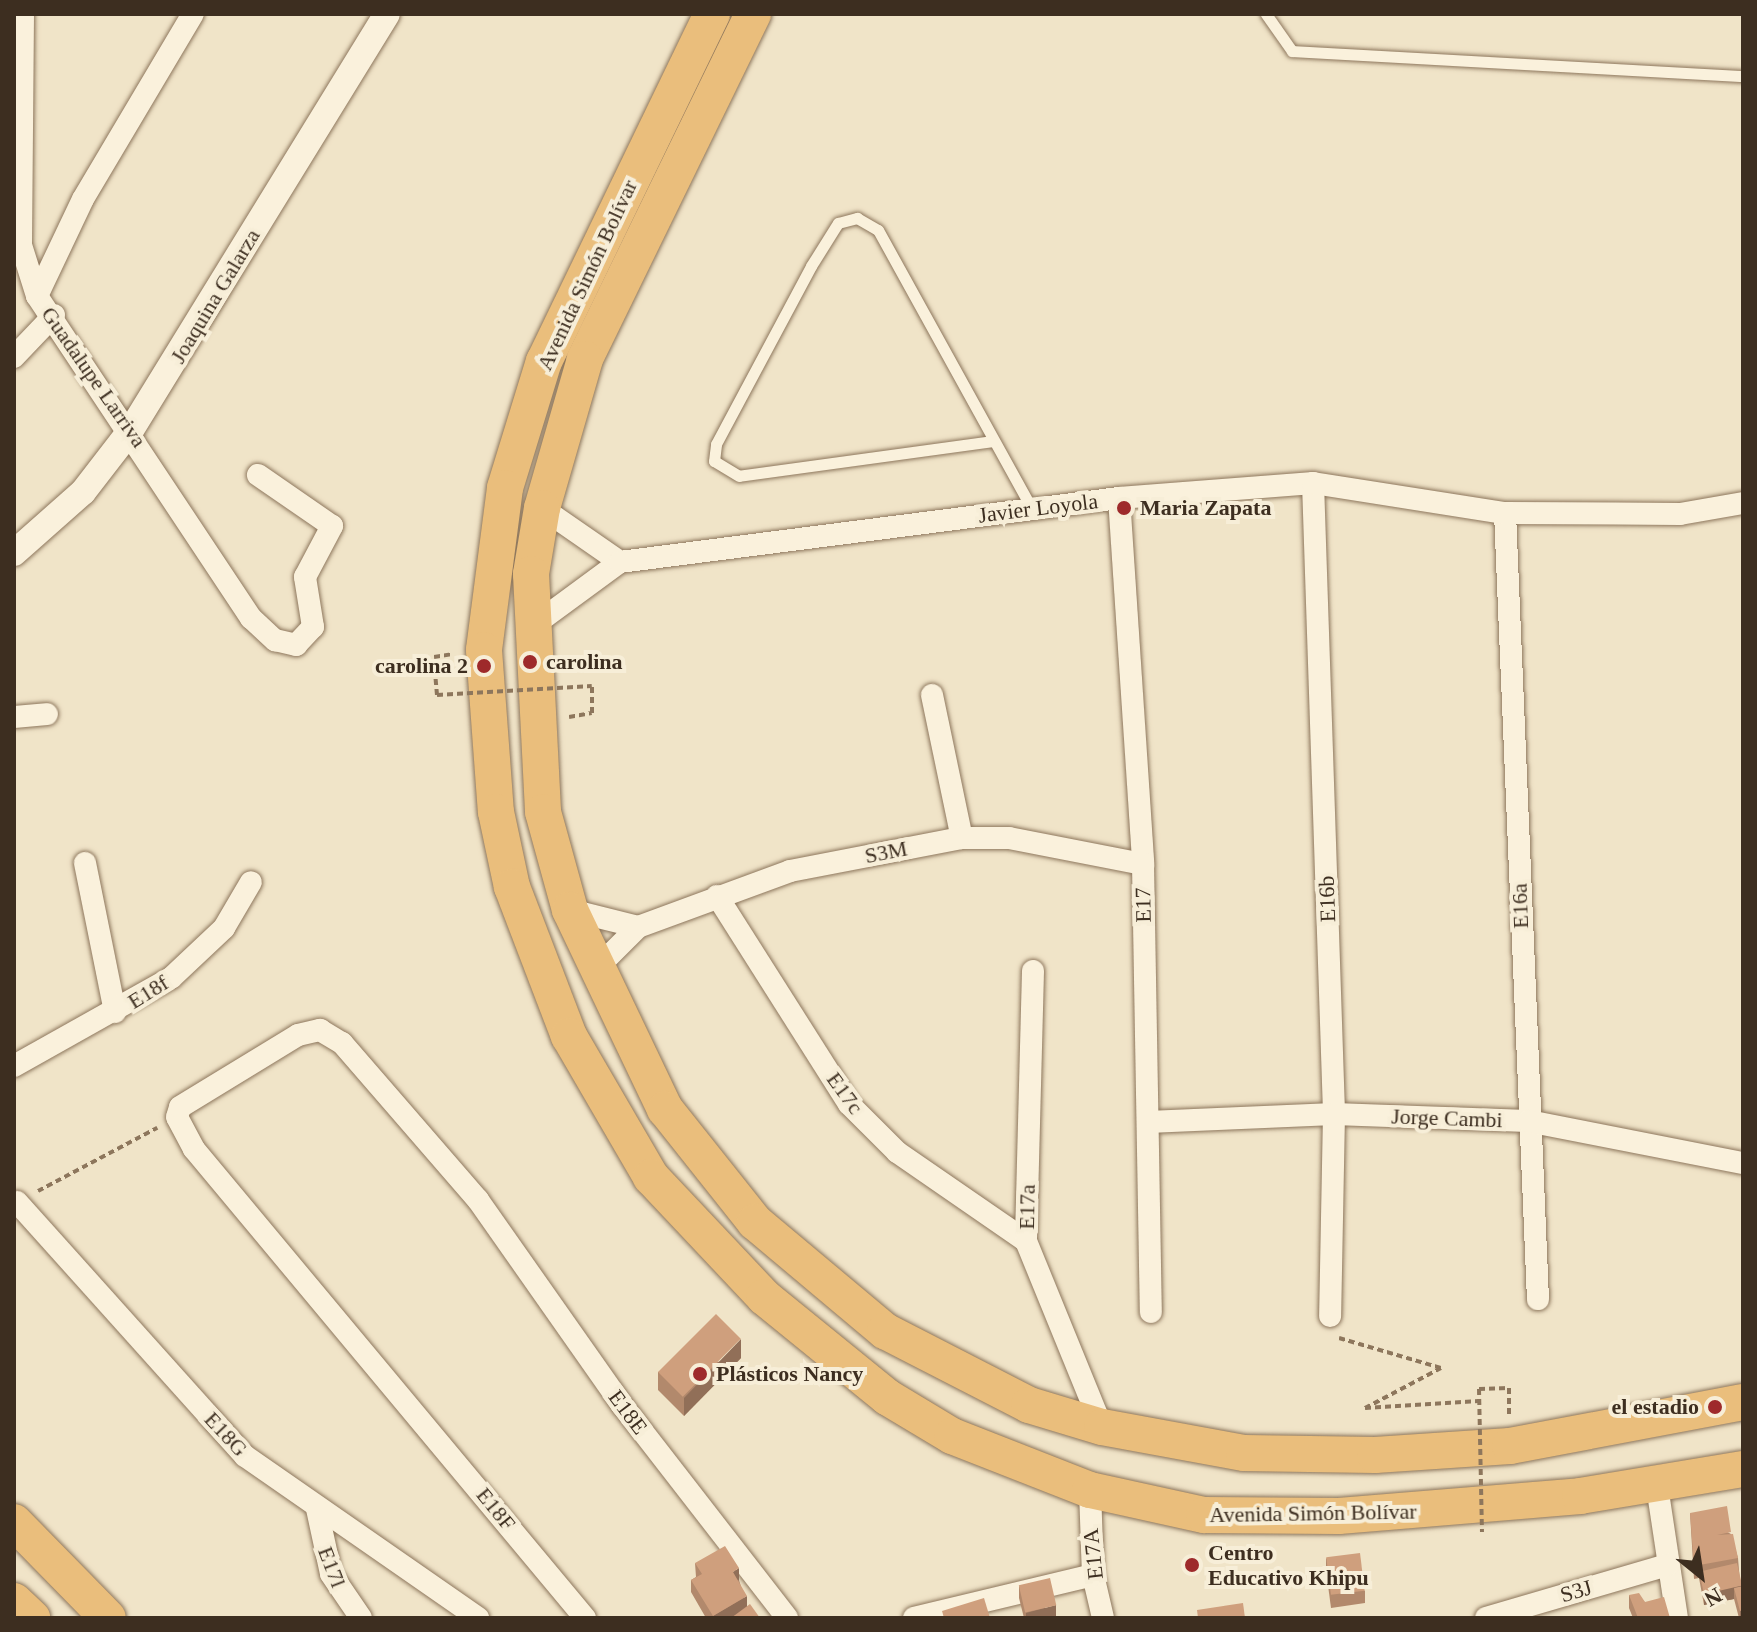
<!DOCTYPE html>
<meta charset="utf-8">
<style>
body{margin:0}
#map{position:relative;width:1757px;height:1632px;overflow:hidden;background:#f0e4c8;font-family:"Times New Roman",serif}
div>[style]{position:absolute}
.path>*{height:4px;margin-top:-2px;transform-origin:0;background:repeating-linear-gradient(90deg,#8d765c 0 6px,transparent 0 10px)}
.roads{filter:drop-shadow(0 0 2px #8d765c) drop-shadow(0 0 2px #8d765c)}
.service>*{height:11px;margin:-5.5px;padding:0 5.5px;transform-origin:5.5px;border-radius:5.5px;background:#faf1dc}
.minor>*{height:22px;margin:-11px;padding:0 11px;transform-origin:11px;border-radius:11px;background:#faf1dc}
.tertiary>*{height:26px;margin:-13px;padding:0 13px;transform-origin:13px;border-radius:13px;background:#faf1dc}
.trunk>*{height:36px;margin:-18px;padding:0 18px;transform-origin:18px;border-radius:18px;background:#eabe7c}
.path-bridge>*{height:4px;margin-top:-2px;transform-origin:0;background:repeating-linear-gradient(90deg,#8d765c 0 6px,transparent 0 10px)}
.wall>*{inset:0;background:#b2896c}
.shaded-wall>*{inset:0;background:#916f58;transform-origin:0 0}
.building>*{inset:0;background:#cf9f7d;transform-origin:0 0}
.dots>*{width:22px;height:22px;translate:-50% -50%;box-sizing:border-box;border:4px solid #f7eed8;border-radius:50%}
span{translate:-50% -50%;white-space:nowrap;text-align:center;line-height:1.15;-webkit-text-stroke:8px #f7eed8;paint-order:stroke}
.street-label{font-size:22px;color:#3d2e20}
.poi-label{font-size:22px;color:#3d2e20;font-weight:700}
.left{translate:0 -50%;text-align:left}
.right{translate:-100% -50%;text-align:right}
.frame{position:absolute;inset:0;border:16px solid #3d2e20;pointer-events:none}
.north{position:absolute;left:1661px;top:1536px;width:80px;height:80px;-webkit-text-stroke:6px #f7eed8;paint-order:stroke;rotate:150deg;font-size:22px;font-weight:700;line-height:32px;text-align:center;color:#3d2e20}
.north::after{content:'';display:block;margin:auto;width:28px;height:36px;background:#3d2e20;clip-path:polygon(50% 0,100% 100%,50% 72%,0 100%)}
</style>
<div id="map">
<div class="path">
<div style="left:437px;top:695px;width:38px;rotate:-95deg"></div>
<div style="left:434px;top:657px;width:20px;rotate:-9deg"></div>
<div style="left:569px;top:717px;width:23px;rotate:-10deg"></div>
<div style="left:592px;top:713px;width:27px;rotate:-90deg"></div>
<div style="left:38px;top:1191px;width:135px;rotate:-27.9deg"></div>
<div style="left:1339px;top:1338px;width:106px;rotate:16.4deg"></div>
<div style="left:1441px;top:1368px;width:86px;rotate:152.2deg"></div>
<div style="left:1365px;top:1408px;width:114px;rotate:-3.5deg"></div>
<div style="left:1479px;top:1389px;width:30px;rotate:-2deg"></div>
<div style="left:1509px;top:1388px;width:28px;rotate:90deg"></div>
</div>
<div class="roads">
<div class="service">
<div style="left:1266px;top:14px;width:45px;rotate:54.9deg"></div>
<div style="left:1292px;top:51px;width:452px;rotate:3.2deg"></div>
<div style="left:993px;top:441px;width:256px;rotate:172.2deg"></div>
<div style="left:739px;top:476px;width:29px;rotate:-149deg"></div>
<div style="left:714px;top:461px;width:17px;rotate:-83deg"></div>
<div style="left:716px;top:444px;width:202px;rotate:-61.9deg"></div>
<div style="left:811px;top:266px;width:51px;rotate:-57.9deg"></div>
<div style="left:838px;top:223px;width:20px;rotate:-15deg"></div>
<div style="left:857px;top:218px;width:24px;rotate:30deg"></div>
<div style="left:878px;top:230px;width:319px;rotate:61.1deg"></div>
</div>
<div class="minor">
<div style="left:23px;top:14px;width:231px;rotate:90.5deg"></div>
<div style="left:21px;top:245px;width:53px;rotate:72.6deg"></div>
<div style="left:37px;top:296px;width:387px;rotate:56.4deg"></div>
<div style="left:251px;top:618px;width:33px;rotate:43deg"></div>
<div style="left:275px;top:640px;width:22px;rotate:13deg"></div>
<div style="left:296px;top:645px;width:25px;rotate:-47deg"></div>
<div style="left:313px;top:627px;width:51px;rotate:-99.1deg"></div>
<div style="left:305px;top:577px;width:58px;rotate:-62.1deg"></div>
<div style="left:332px;top:526px;width:90px;rotate:-145.4deg"></div>
<div style="left:37px;top:296px;width:107px;rotate:-64.6deg"></div>
<div style="left:83px;top:199px;width:215px;rotate:-59.3deg"></div>
<div style="left:14px;top:357px;width:58px;rotate:-46.4deg"></div>
<div style="left:1313px;top:483px;width:631px;rotate:88.09deg"></div>
<div style="left:1334px;top:1114px;width:202px;rotate:91.1deg"></div>
<div style="left:1119px;top:498px;width:367px;rotate:86.2deg"></div>
<div style="left:1143px;top:864px;width:448px;rotate:89deg"></div>
<div style="left:542px;top:508px;width:95px;rotate:34.7deg"></div>
<div style="left:1505px;top:513px;width:787px;rotate:87.6deg"></div>
<div style="left:530px;top:628px;width:112px;rotate:-36.3deg"></div>
<div style="left:620px;top:562px;width:503px;rotate:-7.31deg"></div>
<div style="left:1119px;top:498px;width:195px;rotate:-4.4deg"></div>
<div style="left:1313px;top:483px;width:194px;rotate:8.9deg"></div>
<div style="left:1505px;top:513px;width:175px;rotate:0.3deg"></div>
<div style="left:1680px;top:514px;width:64px;rotate:-9.9deg"></div>
<div style="left:932px;top:695px;width:146px;rotate:78.2deg"></div>
<div style="left:14px;top:717px;width:33px;rotate:-5deg"></div>
<div style="left:85px;top:863px;width:152px;rotate:78.6deg"></div>
<div style="left:717px;top:896px;width:246px;rotate:57.6deg"></div>
<div style="left:849px;top:1104px;width:68px;rotate:45deg"></div>
<div style="left:897px;top:1152px;width:157px;rotate:34.6deg"></div>
<div style="left:570px;top:910px;width:70px;rotate:14deg"></div>
<div style="left:595px;top:970px;width:61px;rotate:-45deg"></div>
<div style="left:638px;top:927px;width:162px;rotate:-20.2deg"></div>
<div style="left:790px;top:871px;width:175px;rotate:-10.9deg"></div>
<div style="left:962px;top:838px;width:47px"></div>
<div style="left:1009px;top:838px;width:136px;rotate:11deg"></div>
<div style="left:1033px;top:971px;width:270px;rotate:91.5deg"></div>
<div style="left:1026px;top:1241px;width:201px;rotate:67.8deg"></div>
<div style="left:14px;top:1066px;width:180px;rotate:-29.3deg"></div>
<div style="left:171px;top:978px;width:73px;rotate:-43.3deg"></div>
<div style="left:224px;top:928px;width:53px;rotate:-59.6deg"></div>
<div style="left:1148px;top:1122px;width:186px;rotate:-2.5deg"></div>
<div style="left:1334px;top:1114px;width:194px;rotate:2.1deg"></div>
<div style="left:1528px;top:1121px;width:219px;rotate:11.1deg"></div>
<div style="left:17px;top:1202px;width:341px;rotate:48.1deg"></div>
<div style="left:245px;top:1456px;width:284px;rotate:34.8deg"></div>
<div style="left:1657px;top:1486px;width:134px;rotate:81.4deg"></div>
<div style="left:1090px;top:1490px;width:85px;rotate:88deg"></div>
<div style="left:1093px;top:1575px;width:44px;rotate:76.9deg"></div>
<div style="left:317px;top:1509px;width:66px;rotate:77.8deg"></div>
<div style="left:331px;top:1574px;width:53px;rotate:55.7deg"></div>
<div style="left:585px;top:1618px;width:611px;rotate:-129.82deg"></div>
<div style="left:194px;top:1149px;width:36px;rotate:-118deg"></div>
<div style="left:177px;top:1117px;width:10px;rotate:-73deg"></div>
<div style="left:180px;top:1107px;width:138px;rotate:-31.4deg"></div>
<div style="left:298px;top:1035px;width:23px;rotate:-13deg"></div>
<div style="left:320px;top:1030px;width:26px;rotate:31deg"></div>
<div style="left:342px;top:1043px;width:208px;rotate:49.1deg"></div>
<div style="left:478px;top:1200px;width:251px;rotate:54.9deg"></div>
<div style="left:622px;top:1405px;width:269px;rotate:52.2deg"></div>
<div style="left:914px;top:1618px;width:184px;rotate:-13.5deg"></div>
<div style="left:1486px;top:1618px;width:189px;rotate:-16.3deg"></div>
</div>
<div class="tertiary">
<div style="left:14px;top:553px;width:92px;rotate:-41.5deg"></div>
<div style="left:83px;top:492px;width:78px;rotate:-52.3deg"></div>
<div style="left:131px;top:430px;width:488px;rotate:-58.4deg"></div>
</div>
<div class="trunk">
<div style="left:712px;top:14px;width:386px;rotate:115.8deg"></div>
<div style="left:544px;top:361px;width:133px;rotate:107.1deg"></div>
<div style="left:505px;top:488px;width:163px;rotate:97.4deg"></div>
<div style="left:484px;top:650px;width:162px;rotate:85.8deg"></div>
<div style="left:496px;top:812px;width:77px;rotate:78deg"></div>
<div style="left:512px;top:887px;width:160px;rotate:69.1deg"></div>
<div style="left:569px;top:1036px;width:163px;rotate:59.8deg"></div>
<div style="left:651px;top:1177px;width:165px;rotate:46.7deg"></div>
<div style="left:764px;top:1297px;width:159px;rotate:39.1deg"></div>
<div style="left:887px;top:1397px;width:76px;rotate:31deg"></div>
<div style="left:952px;top:1436px;width:148px;rotate:21.4deg"></div>
<div style="left:1090px;top:1490px;width:117px;rotate:12.4deg"></div>
<div style="left:1204px;top:1515px;width:135px;rotate:0.4deg"></div>
<div style="left:1339px;top:1516px;width:242px;rotate:-4.7deg"></div>
<div style="left:1580px;top:1496px;width:165px;rotate:-9.4deg"></div>
<div style="left:753px;top:14px;width:384px;rotate:116deg"></div>
<div style="left:585px;top:359px;width:155px;rotate:106.1deg"></div>
<div style="left:542px;top:508px;width:67px;rotate:99.5deg"></div>
<div style="left:531px;top:574px;width:238px;rotate:87.1deg"></div>
<div style="left:543px;top:812px;width:102px;rotate:74.6deg"></div>
<div style="left:570px;top:910px;width:221px;rotate:64.5deg"></div>
<div style="left:665px;top:1109px;width:144px;rotate:51.5deg"></div>
<div style="left:755px;top:1222px;width:170px;rotate:40deg"></div>
<div style="left:885px;top:1331px;width:162px;rotate:27.2deg"></div>
<div style="left:1029px;top:1405px;width:76px;rotate:16.8deg"></div>
<div style="left:1102px;top:1427px;width:144px;rotate:10.4deg"></div>
<div style="left:1244px;top:1453px;width:131px;rotate:0.9deg"></div>
<div style="left:1375px;top:1455px;width:135px;rotate:-3.8deg"></div>
<div style="left:1510px;top:1446px;width:237px;rotate:-10.7deg"></div>
<div style="left:14px;top:1522px;width:134px;rotate:45.6deg"></div>
<div style="left:14px;top:1601px;width:25px;rotate:43deg"></div>
</div>
</div>
<div class="path-bridge">
<div style="left:437px;top:695px;width:155px;rotate:-3.3deg"></div>
<div style="left:1479px;top:1389px;width:143px;rotate:88.8deg"></div>
</div>
<div class="wall">
<div style="clip-path:polygon(741px 1358px,684px 1416px,658px 1390px,658px 1372px)"></div>
<div style="clip-path:polygon(1690px 1513px,1731px 1534px,1738px 1558px,1743px 1618px,1739px 1618px,1734px 1599px,1704px 1605px,1699px 1578px,1694px 1579px)"></div>
<div style="clip-path:polygon(1326px 1558px,1365px 1591px,1365px 1603px,1331px 1608px,1326px 1570px)"></div>
<div style="clip-path:polygon(695px 1563px,739px 1580px,747px 1606px,760px 1618px,706px 1618px,691px 1592px,691px 1580px,696px 1577px)"></div>
<div style="clip-path:polygon(1019px 1586px,1056px 1617px,1024px 1618px,1019px 1598px)"></div>
<div style="clip-path:polygon(1629px 1595px,1645px 1602px,1670px 1618px,1633px 1618px,1629px 1608px)"></div>
</div>
<div class="shaded-wall">
<div style="clip-path:polygon(741px 1339px,741px 1358px,684px 1416px,684px 1398px)"></div>
<div style="clip-path:polygon(739px 1568px,739px 1580px,733px 1584px,733px 1572px)"></div>
<div style="clip-path:polygon(1742px 1585px,1742px 1597px,1734px 1588px,1734px 1599px,1704px 1605px,1704px 1593px)"></div>
<div style="clip-path:polygon(747px 1596px,747px 1608px,731px 1618px,713px 1618px,713px 1616px)"></div>
<div style="clip-path:polygon(1056px 1605px,1056px 1617px,1026px 1618px,1026px 1613px)"></div>
<div style="left:1743px;top:1610px;width:8px;height:3px;rotate:90deg"></div>
</div>
<div class="building">
<div style="left:716px;top:1314px;width:35px;height:82px;rotate:45deg"></div>
<div style="clip-path:polygon(1727px 1506px,1731px 1532px,1717px 1535px,1733px 1534px,1738px 1558px,1694px 1566px,1690px 1513px)"></div>
<div style="clip-path:polygon(725px 1546px,739px 1568px,733px 1572px,747px 1596px,713px 1616px,691px 1580px,702px 1574px,695px 1563px)"></div>
<div style="left:1360px;top:1553px;width:38px;height:34px;rotate:83deg"></div>
<div style="left:1737px;top:1563px;width:23px;height:39px;rotate:77deg"></div>
<div style="left:1050px;top:1578px;width:28px;height:32px;rotate:77deg"></div>
<div style="clip-path:polygon(1743px 1586px,1743px 1610px,1740px 1611px,1734px 1588px)"></div>
<div style="clip-path:polygon(1639px 1593px,1645px 1602px,1664px 1597px,1670px 1618px,1638px 1618px,1629px 1595px)"></div>
<div style="clip-path:polygon(984px 1598px,990px 1618px,944px 1618px,942px 1611px)"></div>
<div style="clip-path:polygon(1243px 1603px,1245px 1618px,1198px 1618px,1197px 1610px)"></div>
<div style="clip-path:polygon(750px 1604px,760px 1618px,731px 1618px)"></div>
</div>
<div class="dots">
<div style="left:1124px;top:508px;background:#9e2a2b"></div>
<div style="left:530px;top:662px;background:#9e2a2b"></div>
<div style="left:484px;top:666px;background:#9e2a2b"></div>
<div style="left:700px;top:1374px;background:#9e2a2b"></div>
<div style="left:1715px;top:1407px;background:#9e2a2b"></div>
<div style="left:1192px;top:1565px;background:#9e2a2b"></div>
</div>
<div class="street-label">
<span style="left:587px;top:275px;rotate:-65deg">Avenida Simón Bolívar</span>
<span style="left:215px;top:296px;rotate:-59deg">Joaquina Galarza</span>
<span style="left:94px;top:377px;rotate:55deg">Guadalupe Larriva</span>
<span style="left:1038px;top:508px;rotate:-7deg">Javier Loyola</span>
<span style="left:886px;top:852px;rotate:-11deg">S3M</span>
<span style="left:1327px;top:899px;rotate:-92deg">E16b</span>
<span style="left:1143px;top:905px;rotate:-91deg">E17</span>
<span style="left:1520px;top:906px;rotate:-92deg">E16a</span>
<span style="left:148px;top:992px;rotate:-32deg">E18f</span>
<span style="left:845px;top:1093px;rotate:54deg">E17c</span>
<span style="left:1447px;top:1118px;rotate:2deg">Jorge Cambi</span>
<span style="left:1027px;top:1207px;rotate:-89deg">E17a</span>
<span style="left:628px;top:1412px;rotate:53deg">E18E</span>
<span style="left:226px;top:1434px;rotate:47deg">E18G</span>
<span style="left:496px;top:1509px;rotate:51deg">E18F</span>
<span style="left:1313px;top:1513px;rotate:-1deg">Avenida Simón Bolívar</span>
<span style="left:1093px;top:1554px;rotate:-96deg">E17A</span>
<span style="left:332px;top:1567px;rotate:69deg">E17l</span>
<span style="left:1576px;top:1591px;rotate:-16deg">S3J</span>
</div>
<div class="poi-label">
<span class="left" style="left:1140px;top:508px">Maria Zapata</span>
<span class="left" style="left:546px;top:662px">carolina</span>
<span class="right" style="left:468px;top:666px">carolina 2</span>
<span class="left" style="left:716px;top:1374px">Plásticos Nancy</span>
<span class="right" style="left:1699px;top:1407px">el estadio</span>
<span class="left" style="left:1208px;top:1565px">Centro<br>Educativo Khipu</span>
</div>
<div class="frame"></div>
<div class="north">N</div>
</div>
